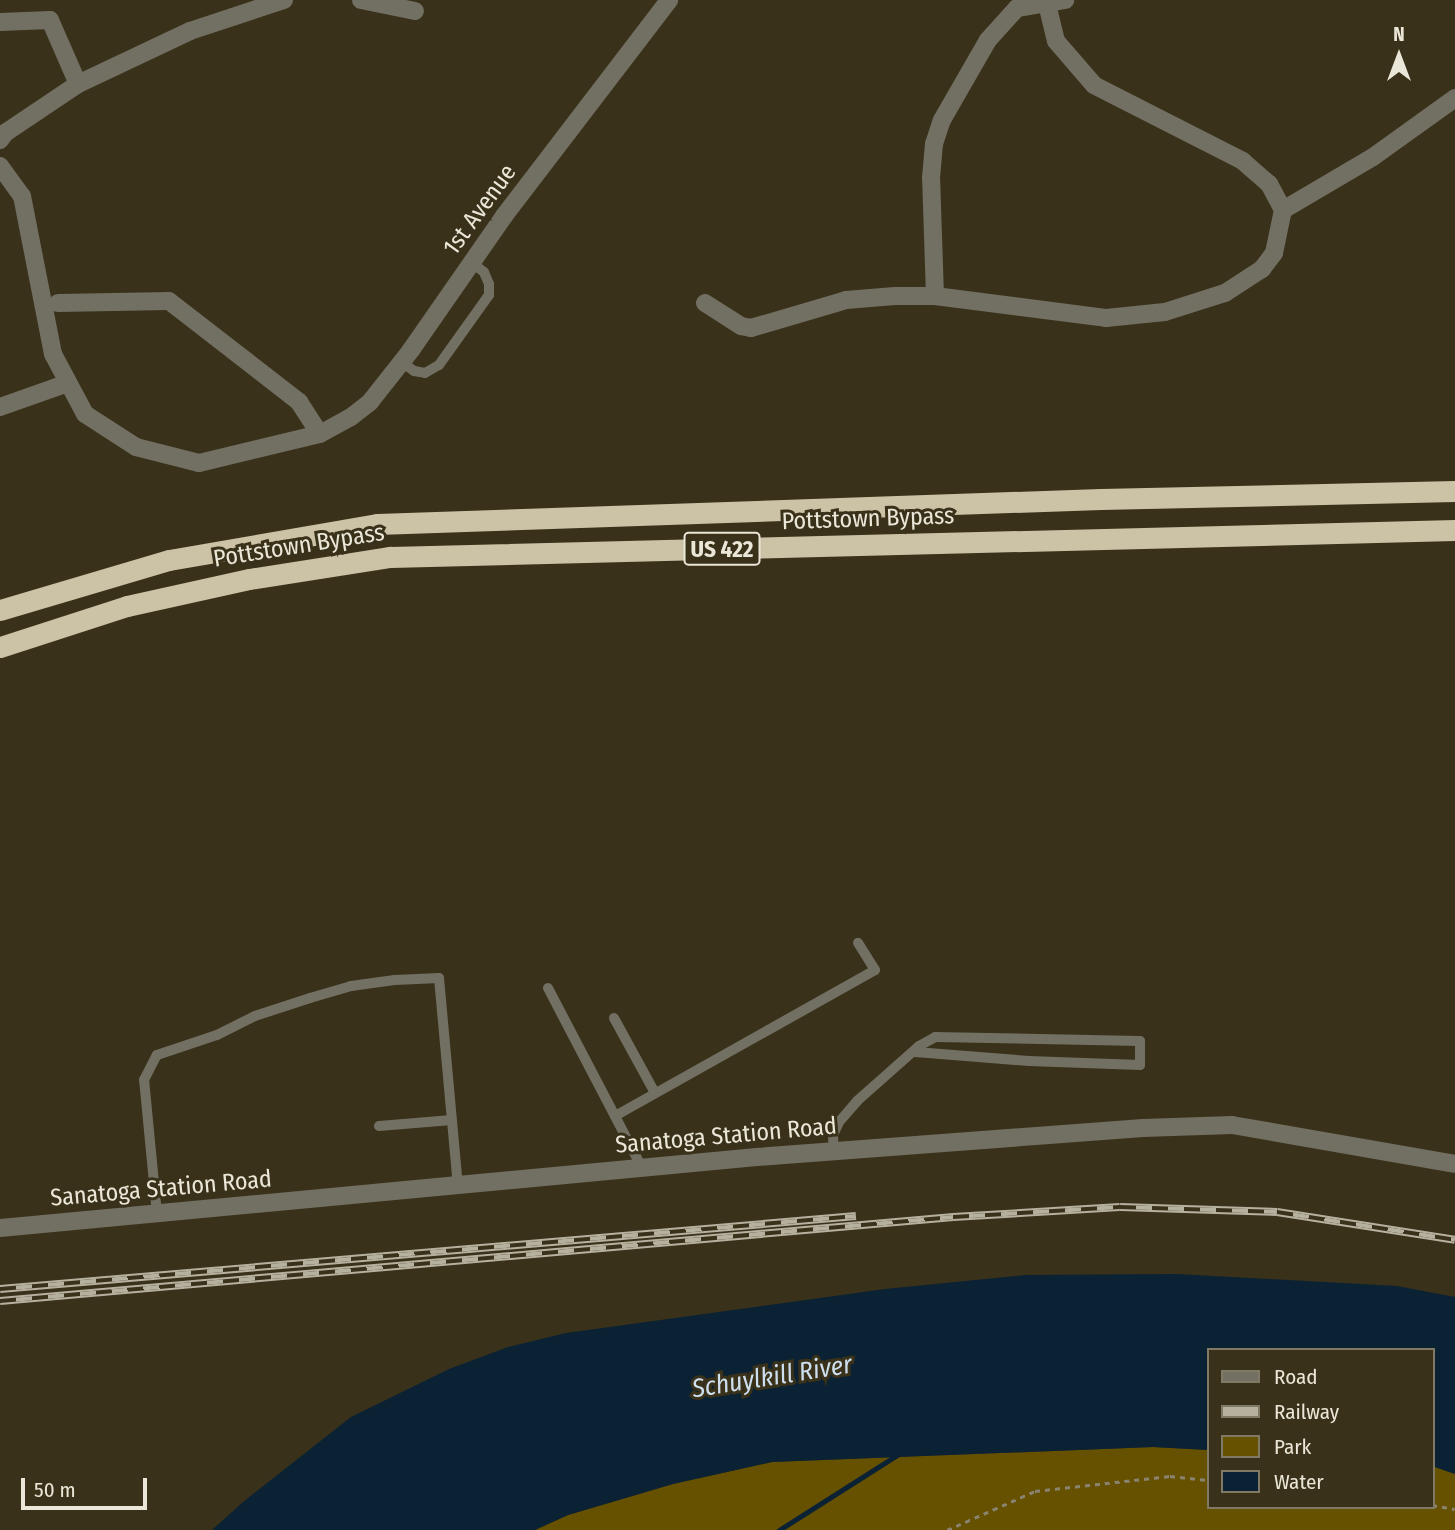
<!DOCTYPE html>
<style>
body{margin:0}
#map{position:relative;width:1455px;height:1530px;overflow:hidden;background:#393119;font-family:"Fira Sans Condensed",sans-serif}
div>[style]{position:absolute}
.green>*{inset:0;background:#655100}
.water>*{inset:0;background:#0b2234}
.stream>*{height:5px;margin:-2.5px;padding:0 2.5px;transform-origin:2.5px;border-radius:2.5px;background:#0b2234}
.path>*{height:2.5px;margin-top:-1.25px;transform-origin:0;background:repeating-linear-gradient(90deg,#89836f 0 5px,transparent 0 10px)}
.lane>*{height:10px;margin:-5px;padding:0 5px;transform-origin:5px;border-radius:5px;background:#726f63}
.street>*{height:18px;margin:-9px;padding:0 9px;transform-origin:9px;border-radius:9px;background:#726f63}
.highway>*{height:21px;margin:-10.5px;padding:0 10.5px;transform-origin:10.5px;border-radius:10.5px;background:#ccc2a6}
.rail>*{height:8px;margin-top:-4px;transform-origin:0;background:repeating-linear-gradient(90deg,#393119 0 16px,#b6b09f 0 32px);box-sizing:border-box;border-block:2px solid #b6b09f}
span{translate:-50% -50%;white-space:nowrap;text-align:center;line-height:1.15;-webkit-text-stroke:6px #393119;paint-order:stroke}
.shield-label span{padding:2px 5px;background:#393119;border:2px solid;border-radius:5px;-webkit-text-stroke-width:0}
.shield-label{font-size:23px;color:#ebe7d8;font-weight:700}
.street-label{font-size:24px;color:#ebe7d8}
.water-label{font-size:26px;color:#cedfef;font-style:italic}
.legend{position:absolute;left:1207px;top:1348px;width:228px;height:161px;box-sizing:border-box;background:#393119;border:2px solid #807a65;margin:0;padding:9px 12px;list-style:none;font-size:21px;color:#ebe7d8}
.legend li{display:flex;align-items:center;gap:14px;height:35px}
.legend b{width:35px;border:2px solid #807a65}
.north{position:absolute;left:1364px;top:21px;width:70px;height:70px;-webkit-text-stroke:5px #393119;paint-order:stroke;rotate:0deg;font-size:19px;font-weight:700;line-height:28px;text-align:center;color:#ebe7d8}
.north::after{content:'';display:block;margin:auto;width:24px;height:32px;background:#ebe7d8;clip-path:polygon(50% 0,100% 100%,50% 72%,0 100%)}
.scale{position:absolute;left:21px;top:1478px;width:126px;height:32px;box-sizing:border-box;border:4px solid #ebe7d8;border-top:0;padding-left:9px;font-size:21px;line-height:24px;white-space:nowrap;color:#ebe7d8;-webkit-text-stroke:5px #393119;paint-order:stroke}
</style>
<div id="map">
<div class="green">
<div style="clip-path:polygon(1153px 1447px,1208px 1450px,1208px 1507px,1432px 1507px,1432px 1466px,1455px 1474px,1455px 1530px,535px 1530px,568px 1515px,673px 1484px,772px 1462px)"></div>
</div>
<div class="water">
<div style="clip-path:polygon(1177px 1274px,1397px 1286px,1455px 1297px,1455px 1474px,1432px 1466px,1432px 1350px,1208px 1350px,1208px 1450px,1153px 1447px,772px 1462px,673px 1484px,568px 1515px,535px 1530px,212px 1530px,243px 1502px,351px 1417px,449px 1369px,508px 1347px,566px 1333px,885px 1289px,1025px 1275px)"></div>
</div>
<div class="stream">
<div style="left:779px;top:1530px;width:140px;rotate:-32.4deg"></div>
</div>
<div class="path">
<div style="left:1432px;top:1505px;width:23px;rotate:10deg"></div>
<div style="left:947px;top:1530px;width:96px;rotate:-23.9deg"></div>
<div style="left:1035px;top:1491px;width:136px;rotate:-6.3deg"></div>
<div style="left:1170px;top:1476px;width:38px;rotate:6deg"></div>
</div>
<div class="lane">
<div style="left:402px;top:362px;width:15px;rotate:37deg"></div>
<div style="left:414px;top:371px;width:11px;rotate:10deg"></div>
<div style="left:425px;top:373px;width:16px;rotate:-30deg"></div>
<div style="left:439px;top:365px;width:86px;rotate:-54.5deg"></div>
<div style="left:489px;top:295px;width:11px;rotate:-90deg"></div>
<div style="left:489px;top:284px;width:13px;rotate:-113deg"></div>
<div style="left:484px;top:272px;width:15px;rotate:-143deg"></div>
<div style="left:548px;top:988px;width:203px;rotate:62.4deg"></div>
<div style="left:614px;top:1018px;width:85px;rotate:61.3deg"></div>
<div style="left:615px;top:1116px;width:298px;rotate:-29.3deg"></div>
<div style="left:875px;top:970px;width:32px;rotate:-122deg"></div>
<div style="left:379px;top:1126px;width:73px;rotate:-4.7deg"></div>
<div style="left:834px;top:1151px;width:16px;rotate:-94deg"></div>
<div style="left:833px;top:1135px;width:14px;rotate:-65deg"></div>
<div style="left:839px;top:1122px;width:28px;rotate:-49deg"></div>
<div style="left:857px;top:1101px;width:83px;rotate:-41.6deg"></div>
<div style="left:919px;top:1046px;width:18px;rotate:-29deg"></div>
<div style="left:935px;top:1037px;width:205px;rotate:1.1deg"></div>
<div style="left:1140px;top:1041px;width:24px;rotate:90deg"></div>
<div style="left:1140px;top:1065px;width:111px;rotate:-177.9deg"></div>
<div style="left:1029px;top:1061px;width:114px;rotate:-175.5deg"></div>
<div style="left:157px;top:1214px;width:135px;rotate:-95.5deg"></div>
<div style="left:144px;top:1080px;width:28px;rotate:-63deg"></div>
<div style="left:157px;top:1055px;width:63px;rotate:-18.4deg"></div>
<div style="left:217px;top:1035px;width:42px;rotate:-26.6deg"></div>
<div style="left:255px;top:1016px;width:58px;rotate:-18.1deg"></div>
<div style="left:310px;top:998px;width:43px;rotate:-16.3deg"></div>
<div style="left:351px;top:986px;width:44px;rotate:-7.8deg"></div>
<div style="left:395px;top:980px;width:44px;rotate:-2.6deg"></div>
<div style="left:439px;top:978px;width:208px;rotate:84.8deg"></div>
</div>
<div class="street">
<div style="left:361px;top:0;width:55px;rotate:11.5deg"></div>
<div style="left:0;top:22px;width:50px;rotate:-2.3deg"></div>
<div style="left:50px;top:20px;width:70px;rotate:66.4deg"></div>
<div style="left:0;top:140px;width:9px;rotate:-54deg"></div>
<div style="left:5px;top:133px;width:88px;rotate:-33.9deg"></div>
<div style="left:78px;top:84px;width:124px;rotate:-25.3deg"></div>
<div style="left:190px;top:31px;width:99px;rotate:-18.3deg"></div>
<div style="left:0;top:166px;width:37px;rotate:54deg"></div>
<div style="left:22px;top:196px;width:161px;rotate:78.9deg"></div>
<div style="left:53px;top:354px;width:68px;rotate:61.9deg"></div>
<div style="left:85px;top:414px;width:61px;rotate:32.9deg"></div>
<div style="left:136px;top:447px;width:65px;rotate:14.3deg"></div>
<div style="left:199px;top:463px;width:124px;rotate:-13.5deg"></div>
<div style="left:320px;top:434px;width:35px;rotate:-29deg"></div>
<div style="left:351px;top:417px;width:24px;rotate:-38deg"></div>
<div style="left:370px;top:402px;width:66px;rotate:-51.7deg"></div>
<div style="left:411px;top:350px;width:163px;rotate:-55.2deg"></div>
<div style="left:504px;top:216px;width:272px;rotate:-52.6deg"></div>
<div style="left:1283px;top:210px;width:104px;rotate:-30.5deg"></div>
<div style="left:1373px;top:157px;width:101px;rotate:-35.7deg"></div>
<div style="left:935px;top:296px;width:118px;rotate:-91.9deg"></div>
<div style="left:931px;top:178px;width:34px;rotate:-85deg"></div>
<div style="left:934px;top:144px;width:25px;rotate:-72deg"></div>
<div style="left:942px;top:120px;width:92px;rotate:-60.1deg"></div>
<div style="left:988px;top:40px;width:43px;rotate:-47.8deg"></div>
<div style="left:1017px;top:8px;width:49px;rotate:-9.5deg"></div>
<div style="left:58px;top:303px;width:111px;rotate:-1deg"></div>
<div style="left:169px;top:301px;width:165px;rotate:37.8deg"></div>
<div style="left:299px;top:402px;width:38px;rotate:57deg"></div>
<div style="left:705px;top:303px;width:43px;rotate:32.6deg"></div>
<div style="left:741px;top:326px;width:10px;rotate:11deg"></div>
<div style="left:751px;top:328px;width:99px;rotate:-16.4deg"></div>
<div style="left:846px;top:300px;width:49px;rotate:-4.7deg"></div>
<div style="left:895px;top:296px;width:40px"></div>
<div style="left:935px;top:296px;width:172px;rotate:7.3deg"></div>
<div style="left:1106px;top:318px;width:59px;rotate:-5.8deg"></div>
<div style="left:1165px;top:312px;width:63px;rotate:-17.6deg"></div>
<div style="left:1225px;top:293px;width:44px;rotate:-33deg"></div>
<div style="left:1262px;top:269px;width:20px;rotate:-53deg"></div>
<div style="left:1274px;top:253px;width:44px;rotate:-78.2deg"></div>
<div style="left:1283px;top:210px;width:30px;rotate:-118deg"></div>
<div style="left:1269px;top:184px;width:35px;rotate:-139deg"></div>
<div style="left:1243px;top:161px;width:167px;rotate:-153deg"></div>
<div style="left:1094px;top:85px;width:58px;rotate:-130.8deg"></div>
<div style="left:1056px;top:41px;width:42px;rotate:-103.7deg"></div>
<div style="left:0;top:407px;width:72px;rotate:-19.4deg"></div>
<div style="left:0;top:1228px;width:760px;rotate:-5.36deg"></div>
<div style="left:757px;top:1157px;width:387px;rotate:-4.3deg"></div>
<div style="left:1143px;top:1128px;width:89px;rotate:-1.9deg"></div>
<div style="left:1232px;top:1125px;width:226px;rotate:9.9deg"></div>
</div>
<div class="highway">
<div style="left:0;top:610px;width:176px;rotate:-16.5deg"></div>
<div style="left:169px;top:560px;width:211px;rotate:-9.8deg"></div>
<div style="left:377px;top:524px;width:724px;rotate:-1.98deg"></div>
<div style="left:1101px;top:499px;width:354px;rotate:-1.3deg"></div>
<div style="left:0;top:647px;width:133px;rotate:-17.9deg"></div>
<div style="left:127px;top:606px;width:125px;rotate:-12.5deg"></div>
<div style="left:249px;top:579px;width:143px;rotate:-8.9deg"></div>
<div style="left:390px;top:557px;width:1065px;rotate:-1.45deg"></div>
</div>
<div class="rail">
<div style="left:0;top:1289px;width:859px;rotate:-4.87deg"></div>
<div style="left:0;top:1301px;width:957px;rotate:-5.04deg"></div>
<div style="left:953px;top:1217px;width:167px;rotate:-3.4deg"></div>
<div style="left:1120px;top:1207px;width:157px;rotate:1.8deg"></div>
<div style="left:1277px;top:1212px;width:180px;rotate:8.9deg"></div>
</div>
<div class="shield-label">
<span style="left:722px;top:549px">US 422</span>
</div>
<div class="street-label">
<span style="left:480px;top:210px;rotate:-54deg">1st Avenue</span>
<span style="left:868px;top:519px;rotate:-2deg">Pottstown Bypass</span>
<span style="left:299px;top:546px;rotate:-9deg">Pottstown Bypass</span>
<span style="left:726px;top:1136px;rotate:-5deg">Sanatoga Station Road</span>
<span style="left:161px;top:1189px;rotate:-5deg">Sanatoga Station Road</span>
</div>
<div class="water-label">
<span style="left:772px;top:1377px;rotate:-9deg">Schuylkill River</span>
</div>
<ul class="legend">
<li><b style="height:9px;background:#726f63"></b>Road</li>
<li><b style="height:9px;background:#b6b09f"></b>Railway</li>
<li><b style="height:19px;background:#655100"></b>Park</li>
<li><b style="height:19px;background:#0b2234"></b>Water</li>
</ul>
<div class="north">N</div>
<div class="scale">50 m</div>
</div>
